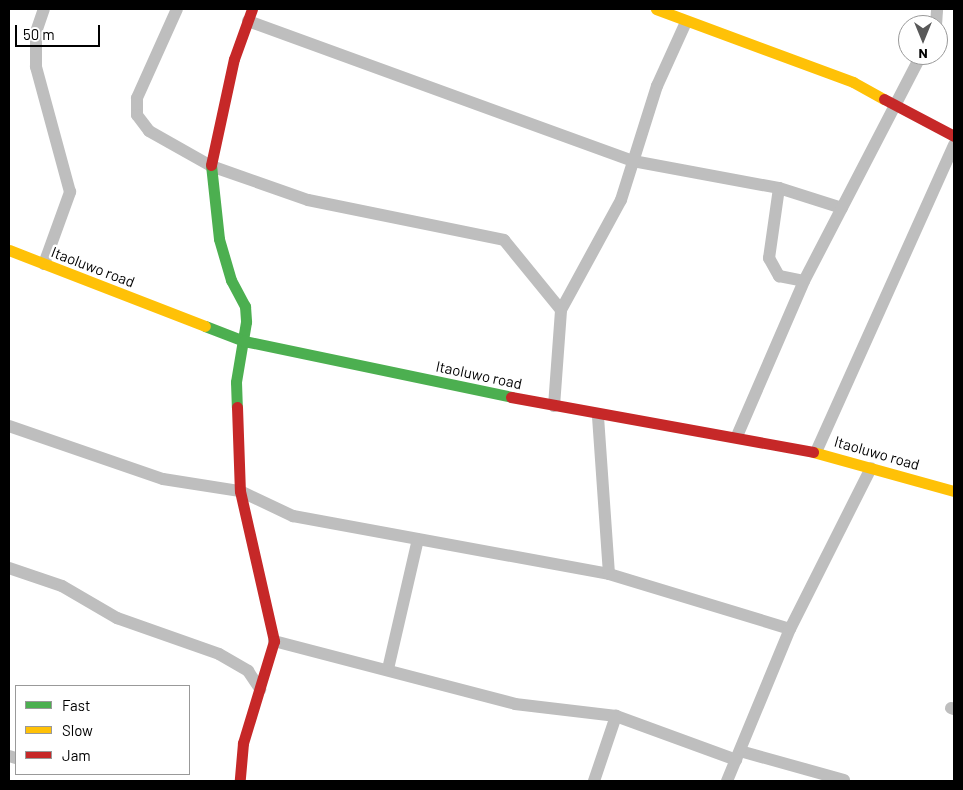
<!DOCTYPE html>
<style>
body{margin:0}
#map{position:relative;width:963px;height:790px;overflow:hidden;background:#fff;font-family:Barlow,sans-serif}
div>[style]{position:absolute}
.street>*{height:12px;margin:-6px;padding:0 6px;transform-origin:6px;border-radius:6px;background:#bebebe}
.fast>*{height:11px;margin:-5.5px;padding:0 5.5px;transform-origin:5.5px;border-radius:5.5px;background:#4caf50}
.slow>*{height:11px;margin:-5.5px;padding:0 5.5px;transform-origin:5.5px;border-radius:5.5px;background:#ffc107}
.jam>*{height:11px;margin:-5.5px;padding:0 5.5px;transform-origin:5.5px;border-radius:5.5px;background:#c62828}
span{translate:-50% -50%;white-space:nowrap;text-align:center;line-height:1.15;-webkit-text-stroke:5px #fff;paint-order:stroke}
.street-label{font-size:15px;color:#000}
.frame{position:absolute;inset:0;border:10px solid #000;pointer-events:none}
.legend{position:absolute;left:15px;top:685px;width:175px;height:90px;box-sizing:border-box;background:#fff;border:1px solid #999;margin:0;padding:6px 9px;list-style:none;font-size:15px;color:#000}
.legend li{display:flex;align-items:center;gap:10px;height:25px}
.legend b{width:25px;border:1px solid #999}
.north{position:absolute;left:898px;top:15px;width:50px;height:50px;box-sizing:border-box;background:#fff;border:1px solid #999;border-radius:50%;rotate:180deg;font-size:14px;font-weight:700;line-height:20px;text-align:center;color:#000}
.north::after{content:'';display:block;margin:auto;width:18px;height:22px;background:#595959;clip-path:polygon(50% 0,100% 100%,50% 72%,0 100%)}
.scale{position:absolute;left:15px;top:25px;width:85px;height:22px;box-sizing:border-box;border:2px solid #000;border-top:0;padding-left:6px;font-size:15px;line-height:18px;white-space:nowrap;color:#000;-webkit-text-stroke:4px #fff;paint-order:stroke}
</style>
<div id="map">
<div class="street">
<div style="left:177px;top:9px;width:98px;rotate:114.2deg"></div>
<div style="left:137px;top:98px;width:17px;rotate:90deg"></div>
<div style="left:137px;top:115px;width:20px;rotate:53deg"></div>
<div style="left:149px;top:131px;width:71px;rotate:29.4deg"></div>
<div style="left:211px;top:166px;width:103px;rotate:19.3deg"></div>
<div style="left:308px;top:200px;width:200px;rotate:11.5deg"></div>
<div style="left:504px;top:240px;width:90px;rotate:50.8deg"></div>
<div style="left:248px;top:21px;width:410px;rotate:20deg"></div>
<div style="left:633px;top:161px;width:148px;rotate:10.5deg"></div>
<div style="left:779px;top:188px;width:66px;rotate:17.6deg"></div>
<div style="left:936px;top:25px;width:16px;rotate:-86deg"></div>
<div style="left:779px;top:188px;width:71px;rotate:98.1deg"></div>
<div style="left:769px;top:258px;width:21px;rotate:61deg"></div>
<div style="left:779px;top:276px;width:25px;rotate:11deg"></div>
<div style="left:44px;top:264px;width:77px;rotate:-70.1deg"></div>
<div style="left:70px;top:192px;width:130px;rotate:-105.2deg"></div>
<div style="left:36px;top:67px;width:35px;rotate:-90deg"></div>
<div style="left:36px;top:32px;width:24px;rotate:-71deg"></div>
<div style="left:554px;top:406px;width:96px;rotate:-85.8deg"></div>
<div style="left:561px;top:310px;width:125px;rotate:-61.4deg"></div>
<div style="left:621px;top:200px;width:120px;rotate:-72.5deg"></div>
<div style="left:657px;top:86px;width:70px;rotate:-65.6deg"></div>
<div style="left:9px;top:426px;width:163px;rotate:19deg"></div>
<div style="left:163px;top:479px;width:78px;rotate:8.9deg"></div>
<div style="left:240px;top:491px;width:59px;rotate:25.3deg"></div>
<div style="left:293px;top:516px;width:321px;rotate:10.4deg"></div>
<div style="left:609px;top:574px;width:159px;rotate:-94deg"></div>
<div style="left:737px;top:436px;width:169px;rotate:-66.6deg"></div>
<div style="left:804px;top:281px;width:254px;rotate:-62.6deg"></div>
<div style="left:816px;top:452px;width:337px;rotate:-65.8deg"></div>
<div style="left:9px;top:568px;width:56px;rotate:18.8deg"></div>
<div style="left:62px;top:586px;width:64px;rotate:30.2deg"></div>
<div style="left:117px;top:618px;width:108px;rotate:19.4deg"></div>
<div style="left:219px;top:654px;width:34px;rotate:30deg"></div>
<div style="left:248px;top:671px;width:22px;rotate:56deg"></div>
<div style="left:609px;top:574px;width:189px;rotate:16.9deg"></div>
<div style="left:274px;top:641px;width:249px;rotate:14.6deg"></div>
<div style="left:515px;top:704px;width:102px;rotate:6.8deg"></div>
<div style="left:616px;top:716px;width:128px;rotate:20.1deg"></div>
<div style="left:388px;top:669px;width:133px;rotate:-77deg"></div>
<div style="left:951px;top:708px;width:3px;rotate:18deg"></div>
<div style="left:740px;top:751px;width:108px;rotate:15.6deg"></div>
<div style="left:9px;top:756px;width:7px;rotate:16deg"></div>
<div style="left:594px;top:781px;width:69px;rotate:-71.3deg"></div>
<div style="left:727px;top:781px;width:165px;rotate:-67.5deg"></div>
<div style="left:790px;top:629px;width:180px;rotate:-63.3deg"></div>
</div>
<div class="fast">
<div style="left:211px;top:165px;width:74px;rotate:83.8deg"></div>
<div style="left:219px;top:239px;width:43px;rotate:73.7deg"></div>
<div style="left:231px;top:280px;width:30px;rotate:62deg"></div>
<div style="left:245px;top:306px;width:16px;rotate:86deg"></div>
<div style="left:246px;top:322px;width:61px;rotate:99.5deg"></div>
<div style="left:236px;top:382px;width:25px;rotate:88deg"></div>
<div style="left:205px;top:326px;width:42px;rotate:21deg"></div>
<div style="left:244px;top:341px;width:273px;rotate:11.8deg"></div>
</div>
<div class="slow">
<div style="left:656px;top:9px;width:210px;rotate:20.3deg"></div>
<div style="left:853px;top:82px;width:35px;rotate:29deg"></div>
<div style="left:9px;top:250px;width:210px;rotate:21.2deg"></div>
<div style="left:813px;top:452px;width:146px;rotate:15.5deg"></div>
</div>
<div class="jam">
<div style="left:884px;top:99px;width:79px;rotate:27.9deg"></div>
<div style="left:211px;top:165px;width:108px;rotate:-77.8deg"></div>
<div style="left:234px;top:59px;width:53px;rotate:-70.2deg"></div>
<div style="left:511px;top:397px;width:307px;rotate:10.3deg"></div>
<div style="left:237px;top:407px;width:84px;rotate:88deg"></div>
<div style="left:240px;top:491px;width:154px;rotate:77.2deg"></div>
<div style="left:274px;top:641px;width:107px;rotate:106.9deg"></div>
<div style="left:243px;top:743px;width:38px;rotate:95deg"></div>
</div>
<div class="street-label">
<span style="left:93px;top:267px;rotate:21deg">Itaoluwo road</span>
<span style="left:479px;top:375px;rotate:12deg">Itaoluwo road</span>
<span style="left:877px;top:453px;rotate:16deg">Itaoluwo road</span>
</div>
<div class="frame"></div>
<ul class="legend">
<li><b style="height:6px;background:#4caf50"></b>Fast</li>
<li><b style="height:6px;background:#ffc107"></b>Slow</li>
<li><b style="height:6px;background:#c62828"></b>Jam</li>
</ul>
<div class="north">N</div>
<div class="scale">50 m</div>
</div>
